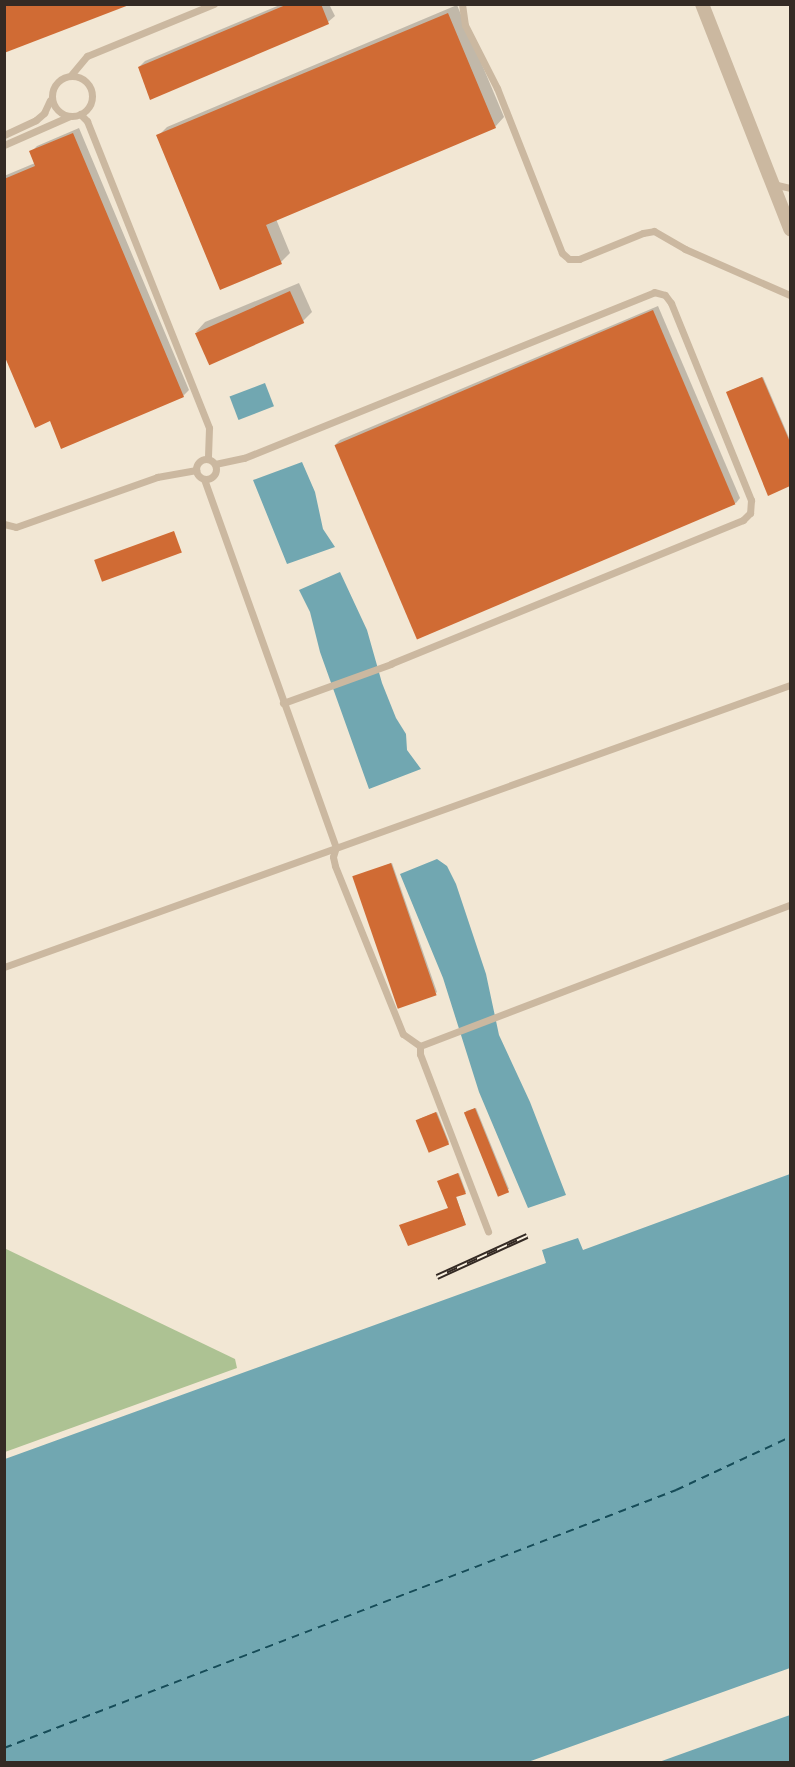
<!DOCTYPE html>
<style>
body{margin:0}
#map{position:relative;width:795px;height:1767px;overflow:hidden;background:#f2e7d4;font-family:Lato,sans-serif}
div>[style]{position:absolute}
.green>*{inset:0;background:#adc293}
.water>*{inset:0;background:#71a7b1;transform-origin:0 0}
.shadow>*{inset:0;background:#0003}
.ferry>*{height:1.5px;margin-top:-0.75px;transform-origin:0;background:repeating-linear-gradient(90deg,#164c58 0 8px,transparent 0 14px)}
.building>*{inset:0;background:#d06b34;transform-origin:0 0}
.lane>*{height:7px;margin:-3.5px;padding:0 3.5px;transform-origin:3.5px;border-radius:3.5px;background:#cbb8a0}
.lane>.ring{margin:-3.5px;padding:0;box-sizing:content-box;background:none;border:7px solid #cbb8a0;border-radius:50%}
.street>*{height:14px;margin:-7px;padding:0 7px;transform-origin:7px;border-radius:7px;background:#cbb8a0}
.rail>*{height:6px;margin-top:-3px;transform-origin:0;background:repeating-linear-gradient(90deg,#faf1e0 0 11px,#342a24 0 22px);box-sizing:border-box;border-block:2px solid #342a24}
span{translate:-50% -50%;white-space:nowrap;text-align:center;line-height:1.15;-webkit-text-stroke:4.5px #faf1e0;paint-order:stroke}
.frame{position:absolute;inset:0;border:6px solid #342a24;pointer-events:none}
</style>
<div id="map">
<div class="green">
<div style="clip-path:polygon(4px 1248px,235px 1359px,237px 1368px,5px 1452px)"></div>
</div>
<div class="water">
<div style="left:265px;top:383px;width:25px;height:38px;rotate:69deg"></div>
<div style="clip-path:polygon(302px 462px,315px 492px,323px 529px,335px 547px,287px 564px,253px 480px)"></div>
<div style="clip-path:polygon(340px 572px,367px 630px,382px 683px,396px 718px,406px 734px,407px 750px,421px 769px,369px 789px,320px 652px,310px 612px,299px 590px)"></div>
<div style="clip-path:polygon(437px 859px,447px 866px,456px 884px,486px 974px,499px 1035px,530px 1102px,566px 1195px,528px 1208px,479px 1092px,443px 978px,400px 874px)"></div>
<div style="clip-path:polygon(790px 1174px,790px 1668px,528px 1762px,5px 1762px,5px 1459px,546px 1263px,542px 1250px,578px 1238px,583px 1250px)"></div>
<div style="clip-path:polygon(790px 1715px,790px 1762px,659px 1762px)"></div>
</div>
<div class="shadow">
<div style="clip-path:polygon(282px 4px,329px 4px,335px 16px,328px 22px,151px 98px,139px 67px,145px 61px)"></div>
<div style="clip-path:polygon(457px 5px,504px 117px,495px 127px,276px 219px,290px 253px,281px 262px,158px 136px,167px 127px)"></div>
<div style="clip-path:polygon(79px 128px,189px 390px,183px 396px,4px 207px,4px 176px,35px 163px,31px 152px,37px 146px)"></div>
<div style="clip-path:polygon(299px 283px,312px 312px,303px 321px,196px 332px,205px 322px)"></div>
<div style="clip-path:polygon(658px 306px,740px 498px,736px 503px,335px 445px,340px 440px)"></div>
<div style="clip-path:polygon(763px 377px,790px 440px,790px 484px,768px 494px,729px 391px)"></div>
<div style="clip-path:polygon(392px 863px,437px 992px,436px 993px,355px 877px)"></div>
<div style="clip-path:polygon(476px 1108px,509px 1189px,498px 1194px,466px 1111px)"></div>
<div style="clip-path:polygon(437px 1112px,449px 1142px,448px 1143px,419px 1119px)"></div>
<div style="clip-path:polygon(459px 1173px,466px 1192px,456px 1196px,465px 1224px,449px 1208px,440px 1181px)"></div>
</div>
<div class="ferry">
<div style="left:4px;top:1748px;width:720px;rotate:-21deg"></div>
<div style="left:676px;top:1490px;width:126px;rotate:-24.9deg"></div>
</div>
<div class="building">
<div style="clip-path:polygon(4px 4px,129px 4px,129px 5px,4px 53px)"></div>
<div style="clip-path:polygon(288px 4px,321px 4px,329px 24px,150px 100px,138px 67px)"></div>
<div style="clip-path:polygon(448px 13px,496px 128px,266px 225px,282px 264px,220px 290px,156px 135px)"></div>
<div style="clip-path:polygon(73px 133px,184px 397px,61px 449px,50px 421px,35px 428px,4px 355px,4px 179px,35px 166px,29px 151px)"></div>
<div style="left:290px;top:291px;width:35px;height:104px;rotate:66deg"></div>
<div style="left:653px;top:310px;width:211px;height:346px;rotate:67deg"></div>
<div style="clip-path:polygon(762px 377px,790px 442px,790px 486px,768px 496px,726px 392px)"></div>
<div style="left:174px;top:531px;width:23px;height:85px;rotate:70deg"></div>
<div style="left:391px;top:863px;width:140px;height:41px;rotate:71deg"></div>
<div style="left:475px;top:1108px;width:91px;height:12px;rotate:68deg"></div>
<div style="left:436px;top:1112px;width:35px;height:22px;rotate:68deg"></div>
<div style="clip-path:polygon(458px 1173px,466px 1194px,456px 1197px,466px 1225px,408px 1246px,399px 1225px,448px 1208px,437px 1181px)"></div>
</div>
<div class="lane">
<div style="left:462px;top:4px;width:21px;rotate:82deg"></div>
<div style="left:465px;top:25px;width:71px;rotate:63.1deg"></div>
<div style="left:497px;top:88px;width:177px;rotate:68.5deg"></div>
<div style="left:562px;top:253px;width:9px;rotate:41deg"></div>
<div style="left:569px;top:259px;width:10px"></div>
<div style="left:579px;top:259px;width:69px;rotate:-22.1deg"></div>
<div style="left:643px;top:233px;width:11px;rotate:-10deg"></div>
<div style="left:654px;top:231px;width:36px;rotate:30deg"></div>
<div style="left:685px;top:249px;width:115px;rotate:23.7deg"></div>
<div style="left:71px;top:75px;width:25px;rotate:-50deg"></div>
<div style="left:87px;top:56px;width:137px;rotate:-22.3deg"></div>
<div class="ring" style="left:52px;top:76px;width:33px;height:33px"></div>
<div style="left:80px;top:114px;width:10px;rotate:45deg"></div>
<div style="left:87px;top:121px;width:330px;rotate:68.3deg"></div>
<div style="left:209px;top:428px;width:31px;rotate:92deg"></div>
<div style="left:4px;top:135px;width:35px;rotate:-25deg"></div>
<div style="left:36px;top:120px;width:11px;rotate:-41deg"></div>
<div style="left:44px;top:113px;width:14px;rotate:-65deg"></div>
<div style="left:4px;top:145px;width:72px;rotate:-23.7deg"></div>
<div style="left:773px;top:184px;width:17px;rotate:13deg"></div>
<div class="ring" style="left:196px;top:459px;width:13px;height:13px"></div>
<div style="left:215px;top:464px;width:30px;rotate:-12deg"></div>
<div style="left:244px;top:458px;width:442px;rotate:-22deg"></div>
<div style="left:654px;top:292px;width:11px;rotate:15deg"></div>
<div style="left:665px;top:295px;width:10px;rotate:53deg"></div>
<div style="left:671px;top:303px;width:213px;rotate:67.9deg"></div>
<div style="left:751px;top:500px;width:13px;rotate:94deg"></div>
<div style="left:750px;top:513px;width:10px;rotate:135deg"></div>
<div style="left:743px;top:520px;width:380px;rotate:157.8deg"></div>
<div style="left:391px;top:664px;width:115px;rotate:160.1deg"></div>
<div style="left:204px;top:479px;width:391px;rotate:70.3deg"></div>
<div style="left:336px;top:847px;width:10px;rotate:107deg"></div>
<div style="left:333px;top:857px;width:9px;rotate:77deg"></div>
<div style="left:335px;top:866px;width:181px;rotate:68deg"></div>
<div style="left:403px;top:1034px;width:21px;rotate:35deg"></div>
<div style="left:420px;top:1046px;width:8px;rotate:90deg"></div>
<div style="left:420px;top:1054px;width:190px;rotate:69deg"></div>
<div style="left:4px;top:524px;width:12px;rotate:14deg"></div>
<div style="left:16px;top:527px;width:150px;rotate:-19.5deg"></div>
<div style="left:157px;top:477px;width:40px;rotate:-10deg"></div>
<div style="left:4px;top:967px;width:835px;rotate:-19.74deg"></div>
<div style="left:420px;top:1046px;width:396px;rotate:-20.9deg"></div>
</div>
<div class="street">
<div style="left:702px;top:4px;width:242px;rotate:68.6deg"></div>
</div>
<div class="rail">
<div style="left:437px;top:1277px;width:99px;rotate:-24.5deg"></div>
</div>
<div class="frame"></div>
</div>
